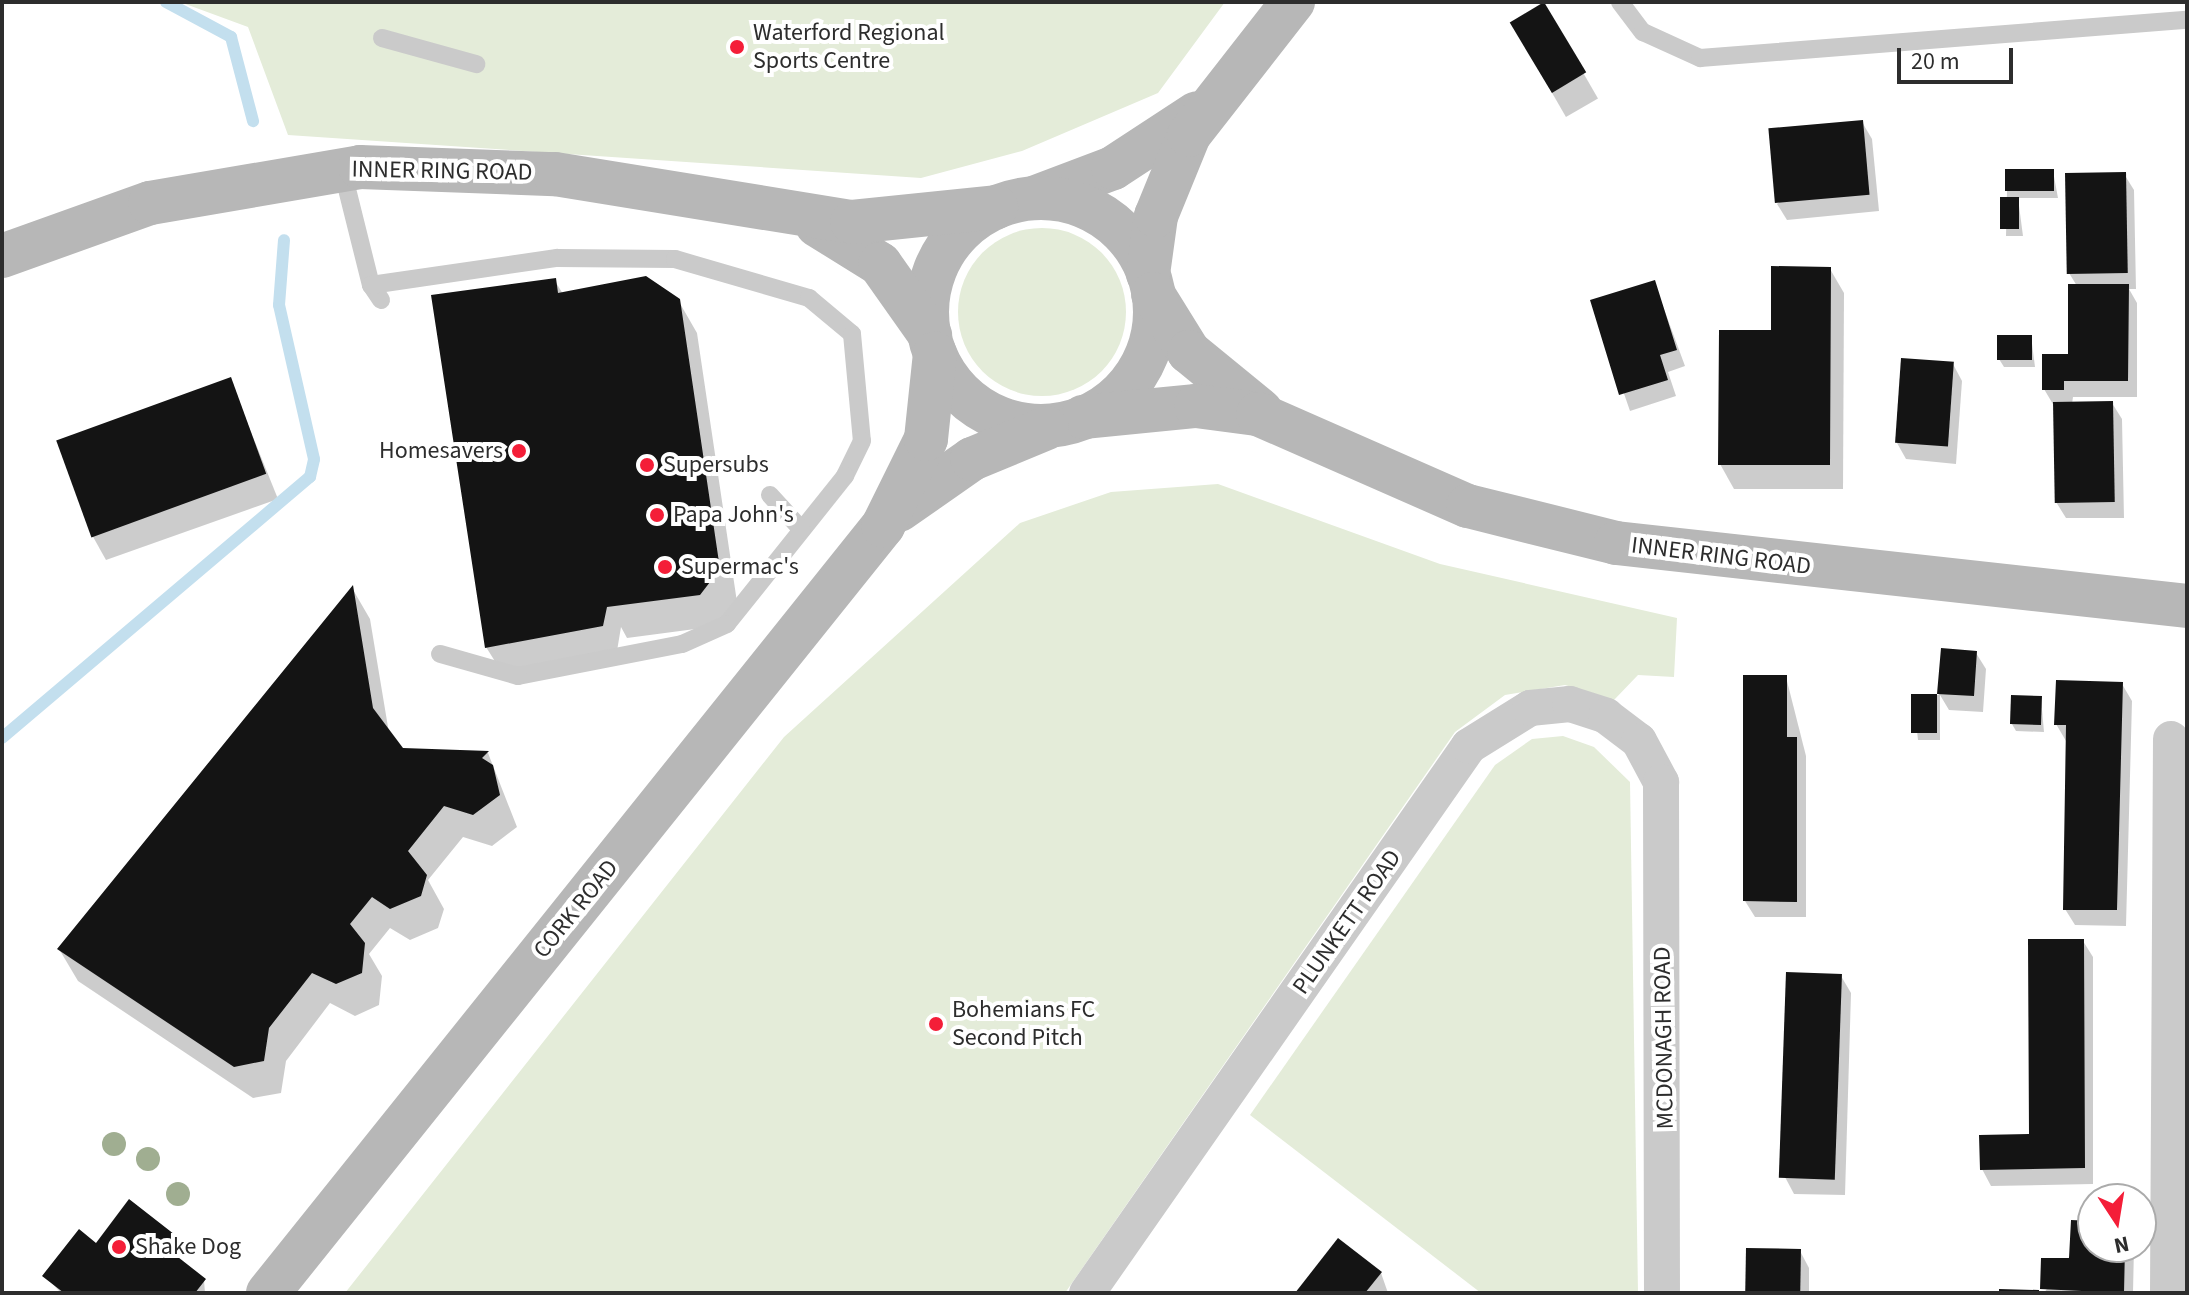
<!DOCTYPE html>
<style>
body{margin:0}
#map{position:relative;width:2189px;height:1295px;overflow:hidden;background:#fff;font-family:"Source Sans 3",sans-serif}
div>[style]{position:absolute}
.green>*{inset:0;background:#e4ecd9}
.round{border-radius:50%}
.shadow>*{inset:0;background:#0003;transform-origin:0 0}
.stream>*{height:12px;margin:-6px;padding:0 6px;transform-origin:6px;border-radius:6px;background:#c3dfee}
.building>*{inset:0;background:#141414;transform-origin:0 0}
.service>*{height:18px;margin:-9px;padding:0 9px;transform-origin:9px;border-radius:9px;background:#cacaca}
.minor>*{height:36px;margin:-18px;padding:0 18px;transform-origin:18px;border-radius:18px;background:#cacaca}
.secondary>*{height:44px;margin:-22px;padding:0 22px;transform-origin:22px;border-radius:22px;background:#b7b7b7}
.secondary>.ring{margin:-22px;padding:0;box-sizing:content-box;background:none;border:44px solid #b7b7b7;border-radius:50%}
.trees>*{width:24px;height:24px;margin:-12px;border-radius:50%;background:#a0ae91}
.dots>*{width:22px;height:22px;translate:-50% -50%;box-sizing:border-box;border:4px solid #fff;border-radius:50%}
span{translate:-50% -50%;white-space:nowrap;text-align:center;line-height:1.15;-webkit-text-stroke:8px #fff;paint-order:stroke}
.poi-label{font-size:24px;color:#2d2d2d}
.left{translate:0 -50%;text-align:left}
.right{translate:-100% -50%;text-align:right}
.street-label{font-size:24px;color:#2d2d2d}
.frame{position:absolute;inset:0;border:4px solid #2d2d2d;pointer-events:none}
.north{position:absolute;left:2077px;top:1183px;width:80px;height:80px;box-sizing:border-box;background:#fff;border:2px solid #ababab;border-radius:50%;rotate:168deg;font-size:22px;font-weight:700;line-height:32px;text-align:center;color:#2d2d2d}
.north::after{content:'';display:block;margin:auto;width:28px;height:36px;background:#f41e38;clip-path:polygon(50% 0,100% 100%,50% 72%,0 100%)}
.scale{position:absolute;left:1897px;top:48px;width:116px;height:36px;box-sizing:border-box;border:4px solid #2d2d2d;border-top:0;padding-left:10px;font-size:24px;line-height:28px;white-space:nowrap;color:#2d2d2d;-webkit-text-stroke:6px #fff;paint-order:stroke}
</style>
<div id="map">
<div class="green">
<div style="clip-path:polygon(180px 2px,1225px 2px,1158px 93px,1022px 151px,921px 178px,288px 135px,248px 27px)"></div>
<div class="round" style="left:958px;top:228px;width:168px;height:168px"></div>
<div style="clip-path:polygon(1218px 484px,1440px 564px,1677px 618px,1674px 677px,1638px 675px,1614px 700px,1565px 685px,1505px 695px,1455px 732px,1065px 1293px,345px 1293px,784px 737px,1020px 523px,1111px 492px)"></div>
<div style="clip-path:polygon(1563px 736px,1594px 747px,1630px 782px,1638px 1293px,1481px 1293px,1250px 1115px,1495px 765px,1532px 739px)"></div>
</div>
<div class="shadow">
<div style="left:1544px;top:5px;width:108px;height:37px;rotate:60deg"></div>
<div style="clip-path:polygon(1862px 122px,1872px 139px,1879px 211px,1787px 220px,1777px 204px)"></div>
<div style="clip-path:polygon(2053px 171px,2058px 198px,2018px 198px,2023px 236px,2006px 236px,2007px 190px)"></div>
<div style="clip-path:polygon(2124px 174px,2134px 190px,2136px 289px,2129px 289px,2137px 303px,2137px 397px,2073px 397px,2072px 404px,2112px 403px,2122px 419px,2124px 518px,2066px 518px,2056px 502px,2054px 406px,2044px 389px,2070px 356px,2077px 286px,2069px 273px)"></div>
<div style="clip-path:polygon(1830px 269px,1844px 293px,1843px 489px,1734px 489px,1720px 464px,1773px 332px)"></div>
<div style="clip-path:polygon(555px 281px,563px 294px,678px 300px,697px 333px,737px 602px,718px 626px,627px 638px,621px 627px,617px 651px,501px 671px,486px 647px)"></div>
<div style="clip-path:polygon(1654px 282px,1685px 366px,1668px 372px,1676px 396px,1630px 411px,1592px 301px)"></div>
<div style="clip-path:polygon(2031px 336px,2035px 367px,2004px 367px,1999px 359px)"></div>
<div style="clip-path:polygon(1953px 364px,1962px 381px,1956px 464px,1906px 459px,1897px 443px)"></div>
<div style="clip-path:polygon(230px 380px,278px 499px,106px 560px,92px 535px)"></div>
<div style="clip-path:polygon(352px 588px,370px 619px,389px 733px,402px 750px,488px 753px,517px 827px,492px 846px,463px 837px,428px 880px,444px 909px,438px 928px,410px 940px,390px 928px,369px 954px,382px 976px,379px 1005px,355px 1016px,330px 1003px,286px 1061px,281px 1093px,253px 1098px,78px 981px,59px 949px)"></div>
<div style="clip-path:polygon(1943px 650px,1976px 653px,1986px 669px,1983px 712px,1949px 710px,1940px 695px,1940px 740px,1918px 740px,1913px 696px,1939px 695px)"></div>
<div style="clip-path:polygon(1786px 677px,1806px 756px,1806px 917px,1755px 917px,1745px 901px)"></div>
<div style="clip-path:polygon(2122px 684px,2132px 701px,2126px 926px,2075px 925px,2065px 909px,2066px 741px,2056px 724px)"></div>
<div style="clip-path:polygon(2041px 698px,2044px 732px,2016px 731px,2012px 724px)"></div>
<div style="clip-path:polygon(2083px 941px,2093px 957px,2093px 1184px,1991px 1186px,1982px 1169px,2031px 1136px)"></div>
<div style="clip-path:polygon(1841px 976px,1851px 993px,1845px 1195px,1794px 1194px,1785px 1177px)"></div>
<div style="clip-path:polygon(2093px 1223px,2093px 1247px,2134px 1247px,2133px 1293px,2044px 1293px)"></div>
<div style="clip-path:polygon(177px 1239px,182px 1247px,174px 1257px,204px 1280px,205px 1293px,61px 1293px,45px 1276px,96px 1246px)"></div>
<div style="clip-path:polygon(1800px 1251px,1809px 1268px,1809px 1293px,1747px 1293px)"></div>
<div style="clip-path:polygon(1381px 1273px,1388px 1293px,1298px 1293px)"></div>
</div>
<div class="stream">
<div style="left:166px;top:2px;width:74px;rotate:28.3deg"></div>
<div style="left:231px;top:37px;width:87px;rotate:75.3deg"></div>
<div style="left:2px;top:738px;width:404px;rotate:-40.3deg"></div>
<div style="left:310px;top:477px;width:18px;rotate:-77deg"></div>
<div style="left:314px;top:459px;width:158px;rotate:-102.8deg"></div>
<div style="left:279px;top:305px;width:65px;rotate:-85.6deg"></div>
</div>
<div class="building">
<div style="left:1544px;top:2px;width:82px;height:40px;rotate:59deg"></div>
<div style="left:1863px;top:120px;width:75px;height:95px;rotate:85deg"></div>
<div style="left:2005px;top:169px;width:49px;height:22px"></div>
<div style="left:2126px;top:172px;width:101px;height:61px;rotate:89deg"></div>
<div style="left:2000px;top:197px;width:19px;height:32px"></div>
<div style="clip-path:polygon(1771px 266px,1831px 267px,1830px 465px,1718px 465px,1719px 330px,1771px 330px)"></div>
<div style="clip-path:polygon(646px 276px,680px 299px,720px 569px,700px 595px,607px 607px,603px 626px,485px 648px,431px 295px,556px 278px,558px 293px)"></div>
<div style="clip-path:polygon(1655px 280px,1677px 350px,1660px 355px,1668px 380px,1619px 395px,1590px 300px)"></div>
<div style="clip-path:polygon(2068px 284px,2129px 284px,2128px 381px,2064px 381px,2064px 390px,2042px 390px,2042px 354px,2068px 354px)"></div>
<div style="left:1997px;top:335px;width:35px;height:25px"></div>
<div style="left:1901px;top:358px;width:53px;height:85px;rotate:4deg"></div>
<div style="left:231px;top:377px;width:103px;height:186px;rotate:70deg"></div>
<div style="left:2113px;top:401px;width:101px;height:60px;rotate:89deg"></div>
<div style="clip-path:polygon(353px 585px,373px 708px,403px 748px,489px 751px,482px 758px,493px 765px,500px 795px,473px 815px,444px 806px,408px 851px,427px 875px,421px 896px,390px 909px,372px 897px,350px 924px,365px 943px,362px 973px,336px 984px,312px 973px,269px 1028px,264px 1061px,234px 1067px,57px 949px)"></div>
<div style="clip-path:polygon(1941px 648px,1977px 651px,1974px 696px,1937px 694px,1937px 733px,1911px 733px,1911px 694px,1937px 694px)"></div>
<div style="clip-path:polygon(1743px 675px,1787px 675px,1787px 737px,1797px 737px,1797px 902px,1743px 901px)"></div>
<div style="clip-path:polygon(2056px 680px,2123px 682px,2117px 910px,2063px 910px,2066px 725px,2054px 725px)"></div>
<div style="left:2011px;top:695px;width:31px;height:29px;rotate:2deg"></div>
<div style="clip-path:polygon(2028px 939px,2084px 939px,2085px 1168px,1980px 1170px,1979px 1135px,2029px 1134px)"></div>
<div style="left:1786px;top:972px;width:56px;height:206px;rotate:2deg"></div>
<div style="clip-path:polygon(129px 1199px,179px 1238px,169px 1250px,206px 1279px,195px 1293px,64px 1293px,42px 1276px,79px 1229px,96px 1243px)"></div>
<div style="clip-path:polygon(2071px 1220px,2093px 1221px,2093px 1247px,2125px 1247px,2124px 1293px,2040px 1289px,2041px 1258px,2069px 1258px)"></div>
<div style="clip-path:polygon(1338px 1238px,1382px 1272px,1365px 1293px,1295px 1293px)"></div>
<div style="left:1746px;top:1248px;width:55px;height:45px;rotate:1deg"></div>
<div style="clip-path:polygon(1999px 1289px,2039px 1290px,2039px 1293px,1999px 1293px)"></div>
</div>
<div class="service">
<div style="left:1620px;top:2px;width:38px;rotate:53deg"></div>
<div style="left:1643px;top:32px;width:63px;rotate:24.5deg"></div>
<div style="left:1700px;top:58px;width:488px;rotate:-4.5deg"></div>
<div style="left:382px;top:38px;width:98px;rotate:15.5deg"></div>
<div style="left:342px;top:169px;width:120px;rotate:76deg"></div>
<div style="left:371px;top:285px;width:18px;rotate:56deg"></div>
<div style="left:371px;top:285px;width:188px;rotate:-8.3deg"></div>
<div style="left:557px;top:258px;width:118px;rotate:0.5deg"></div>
<div style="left:675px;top:259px;width:140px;rotate:16.2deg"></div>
<div style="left:809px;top:298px;width:56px;rotate:39.9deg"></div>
<div style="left:852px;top:334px;width:107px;rotate:84.7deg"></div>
<div style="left:862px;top:441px;width:39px;rotate:116deg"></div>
<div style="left:845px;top:476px;width:189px;rotate:128.6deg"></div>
<div style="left:727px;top:624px;width:49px;rotate:156deg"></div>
<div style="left:682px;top:644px;width:167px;rotate:169deg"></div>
<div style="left:518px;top:676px;width:81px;rotate:-164.2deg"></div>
<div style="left:770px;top:495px;width:47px;rotate:47.6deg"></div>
</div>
<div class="minor">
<div style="left:1087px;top:1293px;width:667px;rotate:-55.07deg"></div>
<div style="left:1469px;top:746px;width:72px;rotate:-31.9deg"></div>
<div style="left:1530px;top:708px;width:40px;rotate:-5.7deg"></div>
<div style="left:1570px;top:704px;width:38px;rotate:18deg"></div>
<div style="left:1606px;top:716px;width:41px;rotate:37.1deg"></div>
<div style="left:1639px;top:741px;width:47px;rotate:61.8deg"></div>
<div style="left:1661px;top:782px;width:511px;rotate:89.89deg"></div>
<div style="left:2168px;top:1293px;width:554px;rotate:-89.69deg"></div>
</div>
<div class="secondary">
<div style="left:1036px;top:197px;width:82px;rotate:-20.6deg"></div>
<div style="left:1113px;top:168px;width:100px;rotate:-33.2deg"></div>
<div class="ring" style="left:927px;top:198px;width:184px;height:184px"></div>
<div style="left:817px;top:225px;width:74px;rotate:31.8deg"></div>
<div style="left:880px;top:264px;width:87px;rotate:54.8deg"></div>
<div style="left:2px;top:256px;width:157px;rotate:-19.7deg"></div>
<div style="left:150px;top:203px;width:213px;rotate:-9.7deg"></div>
<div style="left:360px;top:167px;width:195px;rotate:2.1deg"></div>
<div style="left:555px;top:174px;width:301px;rotate:9.2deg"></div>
<div style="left:852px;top:222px;width:145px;rotate:-5.9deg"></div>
<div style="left:1148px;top:274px;width:59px;rotate:-82.1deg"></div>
<div style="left:1156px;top:216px;width:87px;rotate:-67.8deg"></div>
<div style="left:1189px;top:135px;width:169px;rotate:-52deg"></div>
<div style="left:1153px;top:294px;width:68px;rotate:58.2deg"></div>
<div style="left:1189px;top:352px;width:93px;rotate:39.3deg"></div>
<div style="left:1083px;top:417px;width:114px;rotate:-5.6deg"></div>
<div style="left:1196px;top:406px;width:63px;rotate:7.4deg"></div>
<div style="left:1258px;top:414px;width:229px;rotate:23.7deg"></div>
<div style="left:1468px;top:506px;width:153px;rotate:14deg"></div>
<div style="left:1616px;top:543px;width:574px;rotate:6.3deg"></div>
<div style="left:899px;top:510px;width:89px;rotate:-34.9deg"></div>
<div style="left:972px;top:459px;width:81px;rotate:-22.5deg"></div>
<div style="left:268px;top:1293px;width:983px;rotate:-51.28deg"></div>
<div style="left:883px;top:526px;width:97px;rotate:-63.7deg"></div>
<div style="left:926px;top:439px;width:86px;rotate:-84deg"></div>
</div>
<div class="trees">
<div style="left:114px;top:1144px"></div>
<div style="left:148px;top:1159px"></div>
<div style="left:178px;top:1194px"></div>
</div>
<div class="dots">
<div style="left:737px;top:47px;background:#f41e38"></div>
<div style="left:519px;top:451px;background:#f41e38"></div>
<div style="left:647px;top:465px;background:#f41e38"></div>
<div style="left:657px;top:515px;background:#f41e38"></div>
<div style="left:665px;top:567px;background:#f41e38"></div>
<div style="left:936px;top:1024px;background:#f41e38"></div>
<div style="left:119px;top:1247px;background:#f41e38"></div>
</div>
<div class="poi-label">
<span class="left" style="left:753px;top:47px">Waterford Regional<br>Sports Centre</span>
<span class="right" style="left:503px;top:451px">Homesavers</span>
<span class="left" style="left:663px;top:465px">Supersubs</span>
<span class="left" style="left:673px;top:515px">Papa John's</span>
<span class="left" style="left:681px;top:567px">Supermac's</span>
<span class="left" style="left:952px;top:1024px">Bohemians FC<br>Second Pitch</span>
<span class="left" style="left:135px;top:1247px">Shake Dog</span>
</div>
<div class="street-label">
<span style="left:442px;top:171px;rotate:1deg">INNER RING ROAD</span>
<span style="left:1721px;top:556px;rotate:7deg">INNER RING ROAD</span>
<span style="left:576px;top:909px;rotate:-51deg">CORK ROAD</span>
<span style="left:1347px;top:922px;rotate:-55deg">PLUNKETT ROAD</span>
<span style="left:1664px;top:1038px;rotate:-91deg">MCDONAGH ROAD</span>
</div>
<div class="frame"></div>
<div class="north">N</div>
<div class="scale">20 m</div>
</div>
